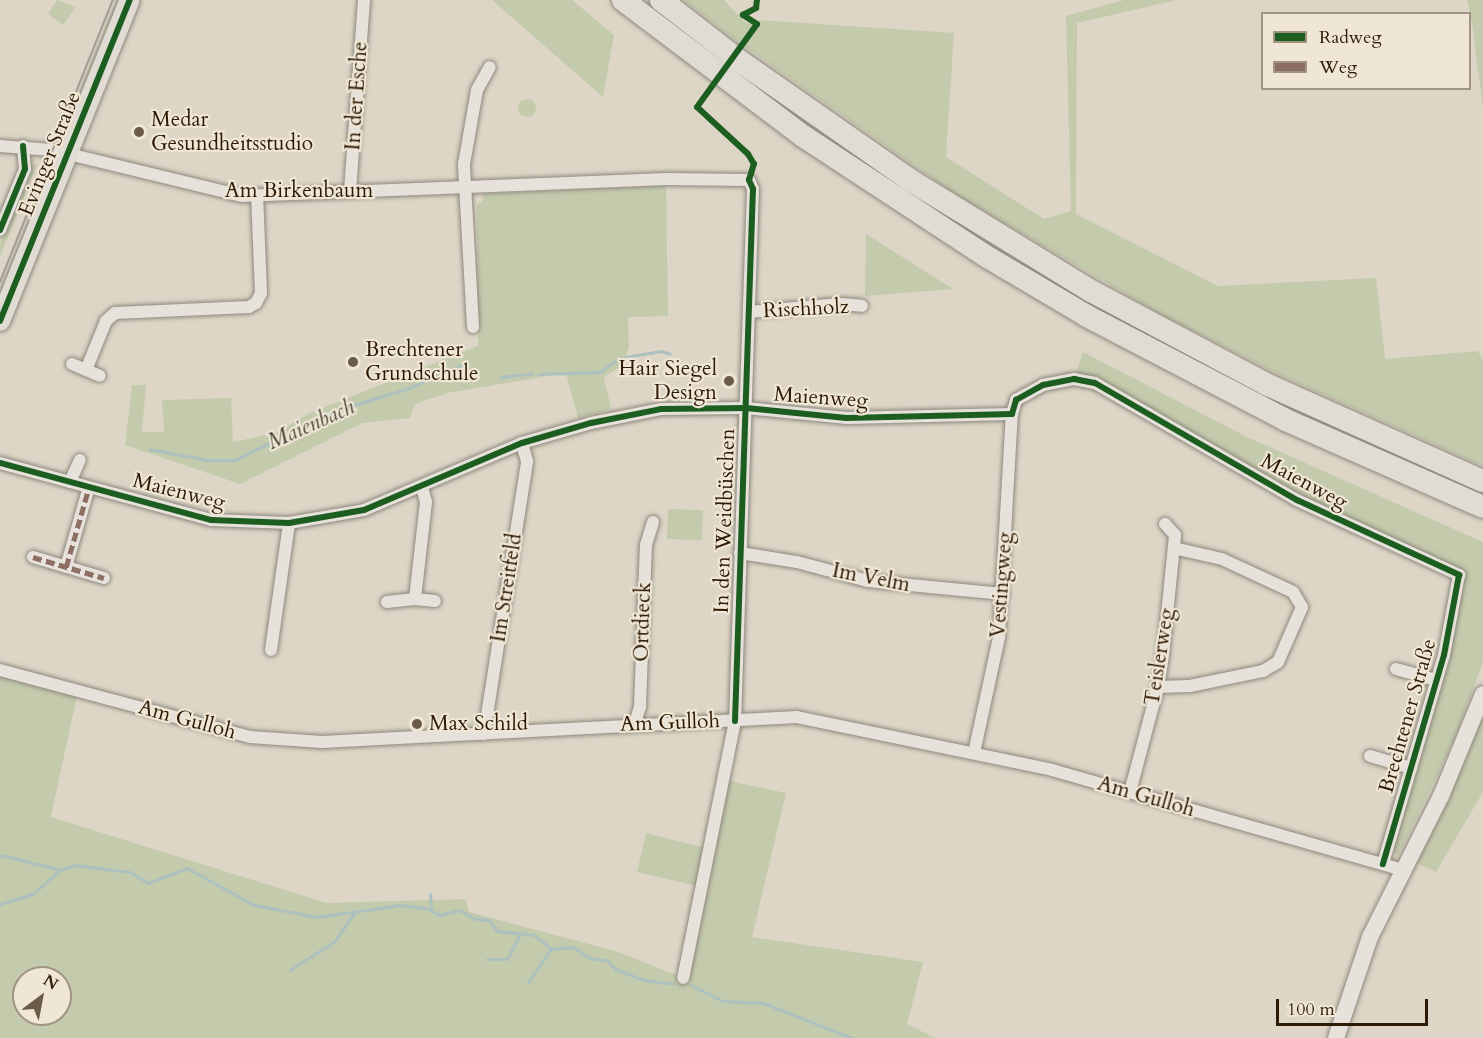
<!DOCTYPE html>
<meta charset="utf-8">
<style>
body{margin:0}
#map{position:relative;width:1483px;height:1038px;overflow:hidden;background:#ddd6c7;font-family:Cardo,serif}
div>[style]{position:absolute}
.green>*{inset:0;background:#c4caac;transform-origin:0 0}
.round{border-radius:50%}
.stream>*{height:3px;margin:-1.5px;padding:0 1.5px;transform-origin:1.5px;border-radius:1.5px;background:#adc1be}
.roads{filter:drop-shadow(0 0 2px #8e887d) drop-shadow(0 0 2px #8e887d)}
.street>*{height:12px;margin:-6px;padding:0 6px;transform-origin:6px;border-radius:6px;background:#e6e1da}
.secondary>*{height:16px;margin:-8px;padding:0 8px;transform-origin:8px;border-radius:8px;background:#e6e1da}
.primary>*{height:20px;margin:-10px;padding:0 10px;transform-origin:10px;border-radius:10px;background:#e0dcd4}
.highway>*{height:22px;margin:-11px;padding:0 11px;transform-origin:11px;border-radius:11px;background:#e0dcd4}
.tram>*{height:1.5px;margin:-0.75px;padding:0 0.75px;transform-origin:0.75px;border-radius:0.75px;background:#a29c95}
.quiet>*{height:4.5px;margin-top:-2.25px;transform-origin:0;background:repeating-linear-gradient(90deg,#8d6e63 0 9px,transparent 0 13.5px)}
.cycleway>*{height:6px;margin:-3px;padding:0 3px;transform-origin:3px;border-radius:3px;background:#1b5e20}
.dots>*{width:16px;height:16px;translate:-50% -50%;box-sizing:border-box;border:3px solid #efe6d5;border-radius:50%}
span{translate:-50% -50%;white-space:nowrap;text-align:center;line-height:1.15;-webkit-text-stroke:4.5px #efe6d5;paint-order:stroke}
.street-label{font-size:21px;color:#2c1a05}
.poi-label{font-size:21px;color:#2c1a05}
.left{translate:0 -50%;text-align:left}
.right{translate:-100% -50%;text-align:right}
.water-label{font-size:22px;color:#4d493b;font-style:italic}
.legend{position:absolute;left:1261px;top:12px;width:210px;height:78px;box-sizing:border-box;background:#efe6d5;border:2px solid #a19482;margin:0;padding:8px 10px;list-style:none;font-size:18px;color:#2c1a05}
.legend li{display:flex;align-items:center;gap:12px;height:30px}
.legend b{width:30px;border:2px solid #a19482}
.north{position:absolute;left:12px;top:966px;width:60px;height:60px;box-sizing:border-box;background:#efe6d5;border:2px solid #a19482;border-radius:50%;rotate:32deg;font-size:16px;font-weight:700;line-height:24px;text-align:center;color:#2c1a05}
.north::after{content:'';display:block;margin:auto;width:21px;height:27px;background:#6a5c49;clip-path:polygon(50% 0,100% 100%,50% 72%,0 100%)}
.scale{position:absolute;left:1276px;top:999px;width:152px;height:27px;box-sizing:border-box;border:3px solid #2c1a05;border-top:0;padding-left:8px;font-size:18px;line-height:21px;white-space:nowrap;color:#2c1a05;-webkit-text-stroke:4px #efe6d5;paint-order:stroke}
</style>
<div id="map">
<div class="green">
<div style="clip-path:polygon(57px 0,76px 7px,63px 25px,48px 14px)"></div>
<div style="clip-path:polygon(117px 0,123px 0,71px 113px,93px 58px)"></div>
<div style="clip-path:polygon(492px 0,572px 0,614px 35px,603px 97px)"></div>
<div style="clip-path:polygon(684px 0,724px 0,745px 22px,753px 24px,739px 43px)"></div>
<div style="clip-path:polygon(1124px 0,1177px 0,1077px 23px,1076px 214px,1218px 286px,1376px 278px,1385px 359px,1478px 351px,1483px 360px,1483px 466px,1284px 377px,1160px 314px,955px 194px,744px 46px,759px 27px,759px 20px,954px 33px,946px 157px,1044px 219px,1071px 211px,1066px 16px)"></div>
<div style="clip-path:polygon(1467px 0,1483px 0,1483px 109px,1472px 23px)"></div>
<div class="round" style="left:518px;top:99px;width:18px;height:18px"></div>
<div style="clip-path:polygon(37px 164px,12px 227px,0 256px,0 244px,30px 167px)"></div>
<div style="clip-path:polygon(48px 171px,52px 173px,0 299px,0 291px)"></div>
<div style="clip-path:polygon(666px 185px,668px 316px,628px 317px,629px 346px,624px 364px,604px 377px,611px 409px,578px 418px,566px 373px,447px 393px,415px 404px,410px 418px,362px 423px,240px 484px,125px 445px,132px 385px,146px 385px,142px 432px,164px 432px,162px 400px,231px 398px,233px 442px,276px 433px,310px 413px,478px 346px,477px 205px,483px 200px,482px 194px)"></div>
<div style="clip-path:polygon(866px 234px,953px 289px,865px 296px)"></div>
<div style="clip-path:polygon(1083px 352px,1247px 437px,1483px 542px,1483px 662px,1455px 738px,1398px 856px,1388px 847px,1459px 575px,1419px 558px,1074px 379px)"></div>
<div style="left:668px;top:509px;width:35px;height:30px;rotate:2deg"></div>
<div style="clip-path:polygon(evenodd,0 670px,78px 691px,51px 817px,327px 903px,466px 899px,469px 912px,619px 952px,683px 978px,706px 888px,637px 872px,646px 833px,714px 850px,729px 781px,786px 793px,752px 937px,923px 962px,907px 1024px,935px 1038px,0 1038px,0 670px,24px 978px,60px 978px,60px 1014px,24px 1014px,24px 978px)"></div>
<div style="clip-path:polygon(1483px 715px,1483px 792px,1436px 872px,1414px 862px,1459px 775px)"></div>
</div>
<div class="stream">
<div style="left:538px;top:374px;width:62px;rotate:-1.8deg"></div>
<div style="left:600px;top:372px;width:24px;rotate:-36deg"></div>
<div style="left:619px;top:358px;width:43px;rotate:-9.5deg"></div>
<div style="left:661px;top:351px;width:9px;rotate:18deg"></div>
<div style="left:501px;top:377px;width:31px;rotate:-6deg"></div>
<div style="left:150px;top:449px;width:58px;rotate:10.9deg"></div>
<div style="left:207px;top:460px;width:28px"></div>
<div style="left:235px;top:460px;width:110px;rotate:-26.6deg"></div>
<div style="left:333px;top:411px;width:77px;rotate:-16.6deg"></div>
<div style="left:407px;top:389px;width:67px;rotate:-23.9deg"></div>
<div style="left:1px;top:855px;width:61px;rotate:14.3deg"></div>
<div style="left:430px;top:894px;width:16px;rotate:86deg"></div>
<div style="left:0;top:904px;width:34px;rotate:-17deg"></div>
<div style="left:33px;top:894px;width:36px;rotate:-42deg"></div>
<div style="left:60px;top:870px;width:16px;rotate:-18deg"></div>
<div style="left:75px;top:865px;width:55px;rotate:7.3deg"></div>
<div style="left:130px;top:872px;width:21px;rotate:31deg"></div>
<div style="left:148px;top:883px;width:42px;rotate:-21deg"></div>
<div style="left:187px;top:868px;width:77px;rotate:28.9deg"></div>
<div style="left:254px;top:905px;width:64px;rotate:10.8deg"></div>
<div style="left:317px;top:917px;width:85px;rotate:-8.1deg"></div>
<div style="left:401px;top:905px;width:27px;rotate:8deg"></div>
<div style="left:428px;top:909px;width:13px;rotate:27deg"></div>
<div style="left:440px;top:915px;width:20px;rotate:-15deg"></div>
<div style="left:459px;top:910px;width:18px;rotate:29deg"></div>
<div style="left:475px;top:919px;width:14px;rotate:4deg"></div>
<div style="left:489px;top:920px;width:14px;rotate:54deg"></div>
<div style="left:497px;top:931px;width:37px;rotate:6deg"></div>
<div style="left:534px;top:935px;width:22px;rotate:39deg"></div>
<div style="left:551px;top:949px;width:22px;rotate:-5deg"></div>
<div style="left:573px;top:947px;width:20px;rotate:33deg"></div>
<div style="left:590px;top:958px;width:18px;rotate:9deg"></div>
<div style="left:608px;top:961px;width:11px;rotate:49deg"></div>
<div style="left:615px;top:969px;width:30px;rotate:21deg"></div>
<div style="left:643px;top:980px;width:31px;rotate:7deg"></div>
<div style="left:487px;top:959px;width:20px"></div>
<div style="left:507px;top:959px;width:27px;rotate:-62deg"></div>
<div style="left:290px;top:970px;width:54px;rotate:-32.8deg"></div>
<div style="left:335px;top:941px;width:34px;rotate:-56deg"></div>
<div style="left:528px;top:982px;width:40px;rotate:-55.1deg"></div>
<div style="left:691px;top:985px;width:36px;rotate:27deg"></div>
<div style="left:723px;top:1001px;width:40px;rotate:2.9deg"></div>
<div style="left:763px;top:1003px;width:96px;rotate:21.5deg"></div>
</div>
<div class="roads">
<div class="street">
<div style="left:0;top:146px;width:52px;rotate:4.4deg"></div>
<div style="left:52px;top:150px;width:195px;rotate:13.6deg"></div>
<div style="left:242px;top:196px;width:425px;rotate:-2.3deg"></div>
<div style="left:667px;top:179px;width:82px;rotate:0.7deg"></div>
<div style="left:749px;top:180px;width:10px;rotate:66deg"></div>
<div style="left:753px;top:189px;width:28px;rotate:92deg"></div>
<div style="left:752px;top:217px;width:504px;rotate:91.93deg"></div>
<div style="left:735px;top:721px;width:262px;rotate:101.4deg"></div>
<div style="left:350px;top:191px;width:192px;rotate:-85.8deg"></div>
<div style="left:0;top:230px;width:66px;rotate:-67.7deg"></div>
<div style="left:25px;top:169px;width:23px;rotate:-95deg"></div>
<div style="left:749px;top:312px;width:92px;rotate:-5deg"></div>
<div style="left:841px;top:304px;width:21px;rotate:5deg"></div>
<div style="left:473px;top:327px;width:163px;rotate:-93.2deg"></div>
<div style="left:464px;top:164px;width:75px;rotate:-80deg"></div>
<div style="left:477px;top:90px;width:26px;rotate:-61deg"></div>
<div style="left:72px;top:364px;width:30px;rotate:23deg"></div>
<div style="left:86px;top:370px;width:53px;rotate:-67.8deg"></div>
<div style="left:106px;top:321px;width:12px;rotate:-42deg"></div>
<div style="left:115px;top:313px;width:134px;rotate:-2.6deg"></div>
<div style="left:249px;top:307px;width:8px;rotate:-30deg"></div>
<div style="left:256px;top:303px;width:11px;rotate:-63deg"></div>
<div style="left:261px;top:293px;width:98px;rotate:-92.3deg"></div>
<div style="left:0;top:463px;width:219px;rotate:15.1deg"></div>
<div style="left:211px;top:520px;width:78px;rotate:2.2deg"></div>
<div style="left:289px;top:523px;width:76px;rotate:-9.8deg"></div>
<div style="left:364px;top:510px;width:172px;rotate:-23deg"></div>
<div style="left:522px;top:443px;width:72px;rotate:-16.2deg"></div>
<div style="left:591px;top:423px;width:71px;rotate:-11.3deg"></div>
<div style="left:661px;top:409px;width:85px;rotate:-0.7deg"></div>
<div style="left:746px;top:408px;width:101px;rotate:5.7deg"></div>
<div style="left:847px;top:418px;width:165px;rotate:-1.4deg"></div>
<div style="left:1012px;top:414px;width:15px;rotate:-74deg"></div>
<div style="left:1016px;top:400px;width:31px;rotate:-29deg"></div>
<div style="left:1043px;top:385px;width:32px;rotate:-11deg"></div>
<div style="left:1074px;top:379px;width:21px;rotate:11deg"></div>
<div style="left:1095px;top:383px;width:233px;rotate:30.1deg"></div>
<div style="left:1297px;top:500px;width:179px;rotate:24.8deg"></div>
<div style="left:1459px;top:575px;width:81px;rotate:100.6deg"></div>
<div style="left:1444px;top:655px;width:218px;rotate:106.3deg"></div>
<div style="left:70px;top:482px;width:24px;rotate:-66deg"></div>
<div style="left:422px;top:487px;width:16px;rotate:75deg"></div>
<div style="left:426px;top:502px;width:98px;rotate:96.5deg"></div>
<div style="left:415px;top:599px;width:20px;rotate:6deg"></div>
<div style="left:740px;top:553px;width:58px;rotate:9deg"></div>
<div style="left:797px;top:562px;width:73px;rotate:15deg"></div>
<div style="left:868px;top:581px;width:136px;rotate:5.5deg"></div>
<div style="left:33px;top:557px;width:74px;rotate:16.5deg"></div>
<div style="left:66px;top:567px;width:83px;rotate:-74deg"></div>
<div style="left:387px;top:602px;width:28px;rotate:-6deg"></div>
<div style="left:271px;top:650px;width:128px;rotate:-81.9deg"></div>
<div style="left:1396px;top:669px;width:41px;rotate:15.4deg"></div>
<div style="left:0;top:670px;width:259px;rotate:15deg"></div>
<div style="left:250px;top:737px;width:72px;rotate:4deg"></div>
<div style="left:322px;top:742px;width:476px;rotate:-3deg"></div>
<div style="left:797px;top:717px;width:260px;rotate:11.7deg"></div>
<div style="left:1052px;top:770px;width:364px;rotate:15.9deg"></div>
<div style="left:1158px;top:687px;width:32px;rotate:-2deg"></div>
<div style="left:1190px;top:686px;width:75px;rotate:-11.6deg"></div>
<div style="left:1263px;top:671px;width:17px;rotate:-31deg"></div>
<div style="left:1278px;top:662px;width:60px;rotate:-66.4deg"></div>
<div style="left:1302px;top:607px;width:17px;rotate:-121deg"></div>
<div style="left:1293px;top:592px;width:78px;rotate:-155.1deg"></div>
<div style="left:1222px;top:559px;width:49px;rotate:-167.1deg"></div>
<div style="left:635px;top:723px;width:17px;rotate:-73deg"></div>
<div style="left:640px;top:707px;width:162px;rotate:-87.9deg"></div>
<div style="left:646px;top:545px;width:24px;rotate:-73deg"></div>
<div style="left:484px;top:734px;width:276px;rotate:-81deg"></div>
<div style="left:527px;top:461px;width:19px;rotate:-106deg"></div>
<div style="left:974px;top:753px;width:119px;rotate:-77.8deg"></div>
<div style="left:999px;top:637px;width:223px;rotate:-86.7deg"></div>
<div style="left:1370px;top:756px;width:43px;rotate:16.3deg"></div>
<div style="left:1130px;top:792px;width:109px;rotate:-75.1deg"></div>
<div style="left:1158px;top:687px;width:33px;rotate:-81deg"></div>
<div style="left:1163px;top:654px;width:120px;rotate:-84.2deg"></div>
<div style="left:1175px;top:535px;width:15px;rotate:-132deg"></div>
</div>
<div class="secondary">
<div style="left:1336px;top:1038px;width:107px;rotate:-71.4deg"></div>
<div style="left:1370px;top:937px;width:158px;rotate:-63.3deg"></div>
<div style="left:1441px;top:796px;width:110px;rotate:-67.6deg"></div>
</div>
<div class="primary">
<div style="left:0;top:321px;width:346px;rotate:-68deg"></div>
</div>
<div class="highway">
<div style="left:623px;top:0;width:226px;rotate:37.1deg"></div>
<div style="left:803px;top:136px;width:222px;rotate:33.3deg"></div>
<div style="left:989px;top:258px;width:114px;rotate:30.6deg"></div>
<div style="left:1087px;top:316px;width:225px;rotate:27.6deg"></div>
<div style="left:1286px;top:420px;width:215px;rotate:23.8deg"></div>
<div style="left:661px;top:0;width:101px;rotate:37.8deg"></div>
<div style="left:741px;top:62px;width:206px;rotate:34.9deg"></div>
<div style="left:910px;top:180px;width:212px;rotate:31.5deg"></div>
<div style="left:1091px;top:291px;width:200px;rotate:28deg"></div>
<div style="left:1268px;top:385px;width:235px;rotate:24.1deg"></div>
</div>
</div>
<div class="tram">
<div style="left:0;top:282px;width:304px;rotate:-68.2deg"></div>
</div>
<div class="quiet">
<div style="left:33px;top:557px;width:74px;rotate:16.5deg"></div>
<div style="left:66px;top:567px;width:83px;rotate:-74deg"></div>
</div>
<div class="cycleway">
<div style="left:0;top:230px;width:66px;rotate:-67.7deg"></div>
<div style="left:25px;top:169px;width:23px;rotate:-95deg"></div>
<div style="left:0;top:321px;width:346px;rotate:-68deg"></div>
<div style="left:0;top:463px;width:219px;rotate:15.1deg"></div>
<div style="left:211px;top:520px;width:78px;rotate:2.2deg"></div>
<div style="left:289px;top:523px;width:76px;rotate:-9.8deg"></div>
<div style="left:364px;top:510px;width:172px;rotate:-23deg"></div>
<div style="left:522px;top:443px;width:72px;rotate:-16.2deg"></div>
<div style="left:591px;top:423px;width:71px;rotate:-11.3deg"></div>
<div style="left:661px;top:409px;width:85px;rotate:-0.7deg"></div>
<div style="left:746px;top:408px;width:101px;rotate:5.7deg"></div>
<div style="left:847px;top:418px;width:165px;rotate:-1.4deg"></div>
<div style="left:1012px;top:414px;width:15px;rotate:-74deg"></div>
<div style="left:1016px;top:400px;width:31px;rotate:-29deg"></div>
<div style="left:1043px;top:385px;width:32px;rotate:-11deg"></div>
<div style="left:1074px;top:379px;width:21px;rotate:11deg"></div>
<div style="left:1095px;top:383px;width:233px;rotate:30.1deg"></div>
<div style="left:1297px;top:500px;width:179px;rotate:24.8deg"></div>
<div style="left:1459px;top:575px;width:81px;rotate:100.6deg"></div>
<div style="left:1444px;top:655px;width:218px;rotate:106.3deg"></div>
<div style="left:735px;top:721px;width:504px;rotate:-88.07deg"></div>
<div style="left:752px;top:217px;width:28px;rotate:-88deg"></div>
<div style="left:753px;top:189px;width:10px;rotate:-114deg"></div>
<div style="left:749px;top:180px;width:17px;rotate:-73deg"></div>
<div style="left:754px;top:164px;width:12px;rotate:-121deg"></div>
<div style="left:748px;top:154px;width:69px;rotate:-137.3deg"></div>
<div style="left:697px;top:107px;width:102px;rotate:-54.1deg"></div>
<div style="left:757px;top:24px;width:17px;rotate:-147deg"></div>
<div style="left:743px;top:15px;width:15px;rotate:-28deg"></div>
<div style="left:756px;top:8px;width:8px;rotate:-83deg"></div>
</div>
<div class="dots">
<div style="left:139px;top:132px;background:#6a5c49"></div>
<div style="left:353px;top:362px;background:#6a5c49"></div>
<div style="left:729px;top:381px;background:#6a5c49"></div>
<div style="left:417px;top:724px;background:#6a5c49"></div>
</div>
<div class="street-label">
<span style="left:357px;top:96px;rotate:-86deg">In der Esche</span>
<span style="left:50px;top:154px;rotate:-68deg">Evinger Straße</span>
<span style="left:299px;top:191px">Am Birkenbaum</span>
<span style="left:806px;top:309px;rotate:-3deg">Rischholz</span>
<span style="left:821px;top:398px;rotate:4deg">Maienweg</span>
<span style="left:1304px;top:482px;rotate:28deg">Maienweg</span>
<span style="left:179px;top:492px;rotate:14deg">Maienweg</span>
<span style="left:725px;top:521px;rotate:-88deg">In den Weidbüschen</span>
<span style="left:871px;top:578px;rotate:11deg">Im Velm</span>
<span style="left:1002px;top:585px;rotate:-86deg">Vestingweg</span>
<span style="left:507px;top:588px;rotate:-81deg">Im Streitfeld</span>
<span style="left:643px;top:622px;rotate:-88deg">Ortdieck</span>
<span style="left:1160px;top:657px;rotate:-81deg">Teislerweg</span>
<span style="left:1408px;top:716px;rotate:-74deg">Brechtener Straße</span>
<span style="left:187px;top:720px;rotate:15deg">Am Gulloh</span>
<span style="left:670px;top:723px;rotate:-2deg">Am Gulloh</span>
<span style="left:1146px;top:797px;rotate:16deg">Am Gulloh</span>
</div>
<div class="poi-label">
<span class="left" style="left:151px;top:132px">Medar<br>Gesundheitsstudio</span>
<span class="left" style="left:365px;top:362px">Brechtener<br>Grundschule</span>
<span class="right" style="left:717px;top:381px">Hair Siegel<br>Design</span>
<span class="left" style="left:429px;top:724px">Max Schild</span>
</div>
<div class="water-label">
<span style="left:311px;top:425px;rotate:-24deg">Maienbach</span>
</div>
<ul class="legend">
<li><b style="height:8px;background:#1b5e20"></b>Radweg</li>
<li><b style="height:8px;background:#8d6e63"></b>Weg</li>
</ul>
<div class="north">N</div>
<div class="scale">100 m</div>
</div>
